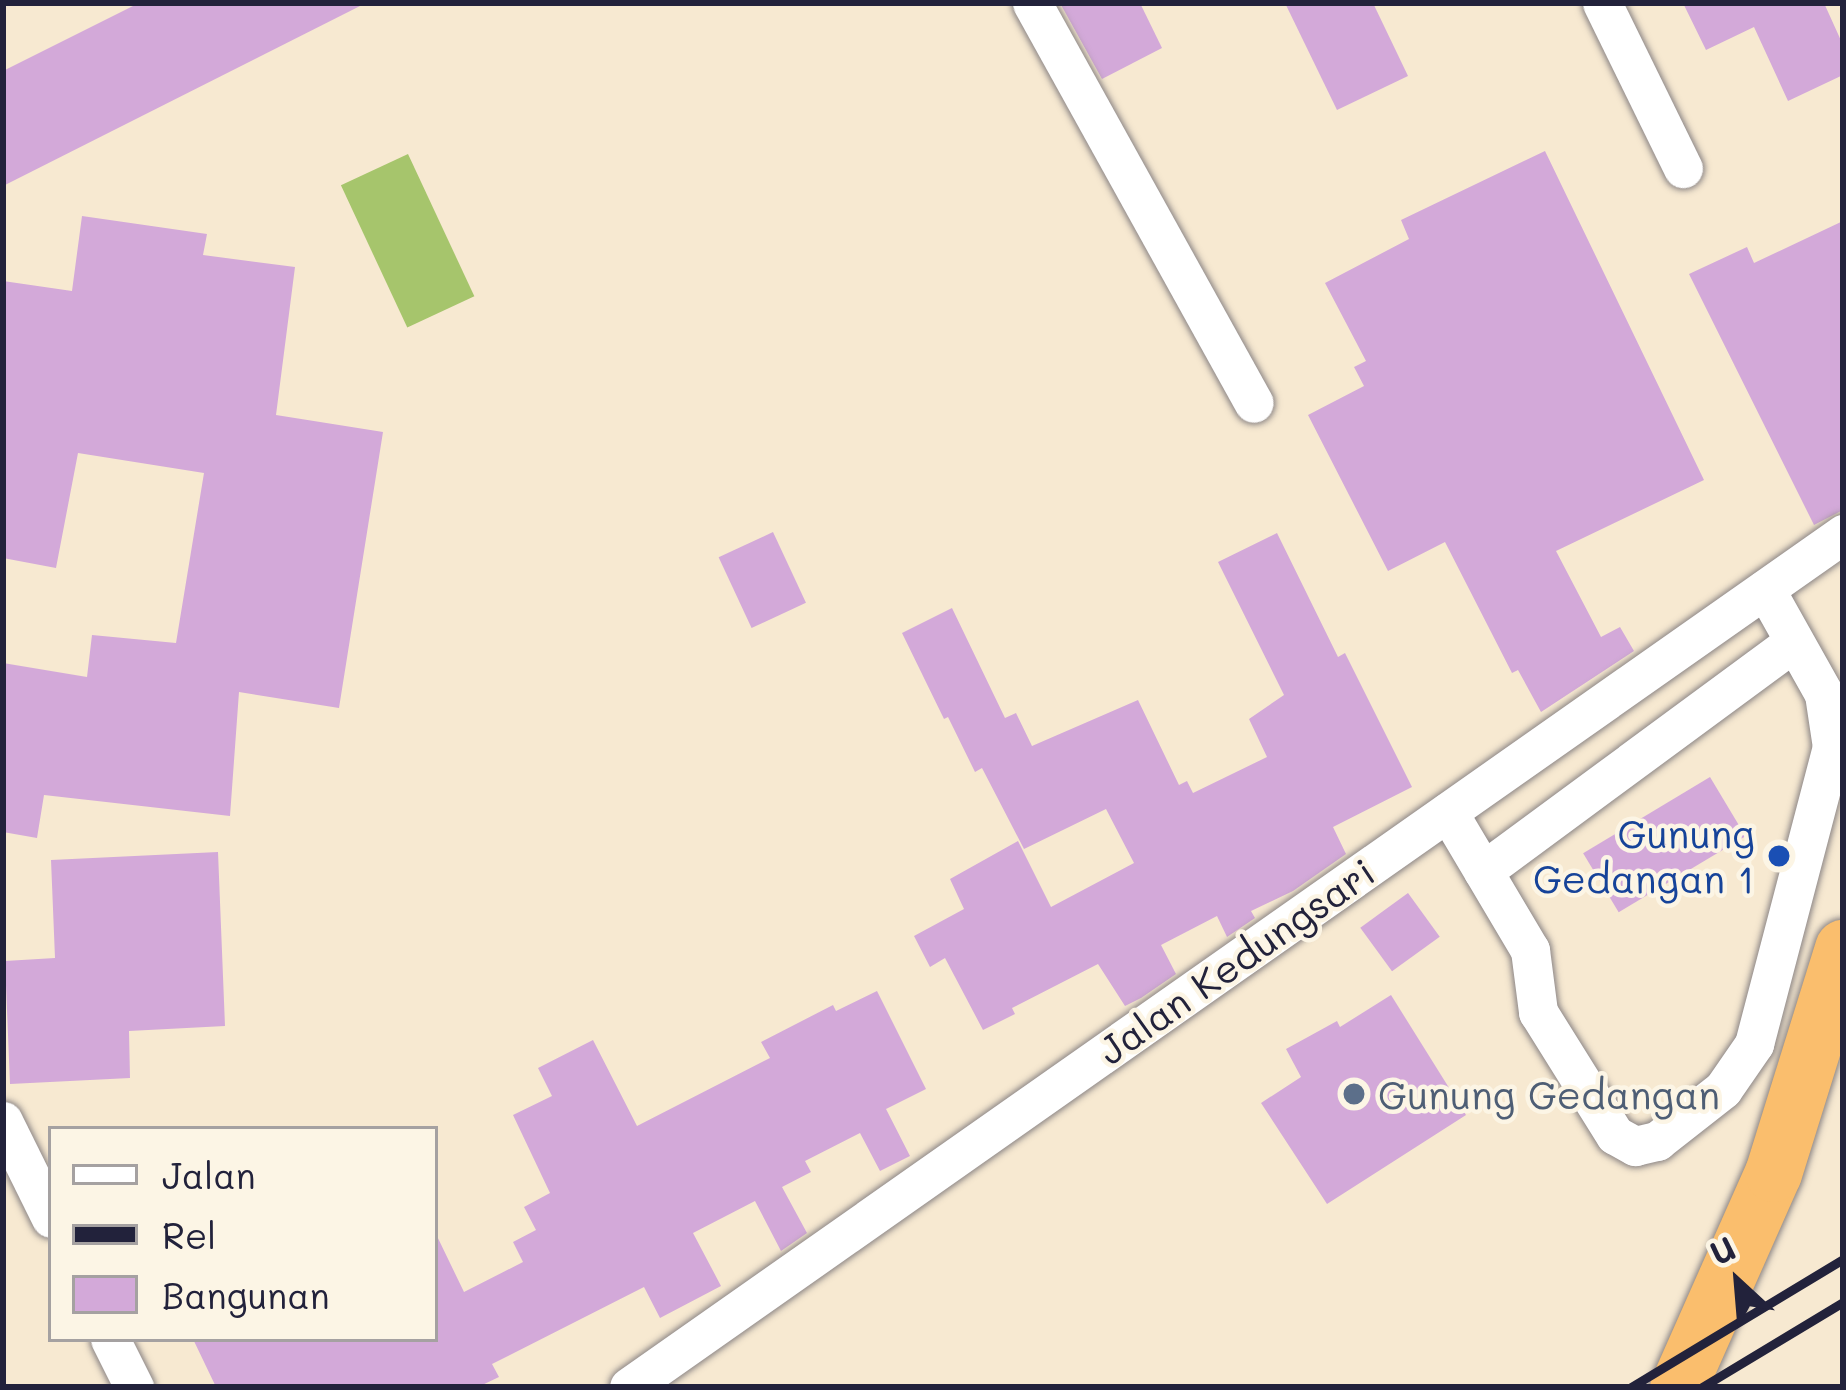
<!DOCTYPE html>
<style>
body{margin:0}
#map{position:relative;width:1846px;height:1390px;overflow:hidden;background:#f7e9d1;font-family:Mali,sans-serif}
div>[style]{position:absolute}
.green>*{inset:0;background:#a6c56c;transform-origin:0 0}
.building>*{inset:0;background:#d3a9d9;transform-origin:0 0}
.roads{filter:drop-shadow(0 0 3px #8c8686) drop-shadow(0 0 3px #8c8686)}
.minor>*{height:39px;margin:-19.5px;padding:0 19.5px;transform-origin:19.5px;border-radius:19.5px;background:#fff}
.highway>*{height:57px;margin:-28.5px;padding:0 28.5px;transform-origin:28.5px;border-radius:28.5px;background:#fabe6d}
.rail>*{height:9px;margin:-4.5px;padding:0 4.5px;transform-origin:4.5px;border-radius:4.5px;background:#22223b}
.dots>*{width:33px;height:33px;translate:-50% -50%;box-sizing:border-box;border:6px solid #fcf5e5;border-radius:50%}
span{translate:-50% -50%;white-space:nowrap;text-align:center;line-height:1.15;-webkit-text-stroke:9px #fcf5e5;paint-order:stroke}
.transit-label{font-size:39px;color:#164399}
.right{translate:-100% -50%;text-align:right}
.street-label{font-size:39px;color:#22223b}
.service-label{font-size:39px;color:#4e5e75}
.left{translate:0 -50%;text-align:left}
.frame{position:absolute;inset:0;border:6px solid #22223b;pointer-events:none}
.legend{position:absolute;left:48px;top:1126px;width:390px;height:216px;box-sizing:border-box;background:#fcf5e5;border:3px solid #a5a1a1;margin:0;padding:15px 21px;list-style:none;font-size:36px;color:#22223b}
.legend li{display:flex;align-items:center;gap:24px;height:60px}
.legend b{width:60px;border:3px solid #a5a1a1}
.north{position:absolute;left:1678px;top:1222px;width:120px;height:120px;-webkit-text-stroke:9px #fcf5e5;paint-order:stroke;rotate:334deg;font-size:33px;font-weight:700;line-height:48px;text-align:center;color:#22223b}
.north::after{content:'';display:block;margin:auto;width:42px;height:54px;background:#22223b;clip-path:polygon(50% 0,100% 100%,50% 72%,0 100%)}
</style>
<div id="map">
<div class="green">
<div style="left:408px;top:154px;width:157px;height:74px;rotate:65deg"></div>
</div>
<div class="building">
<div style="clip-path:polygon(139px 3px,366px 3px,3px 186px,3px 71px)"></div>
<div style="clip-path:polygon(1060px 3px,1140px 3px,1162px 48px,1102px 79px)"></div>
<div style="clip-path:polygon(1285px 3px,1373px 3px,1408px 76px,1337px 110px)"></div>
<div style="clip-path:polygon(1683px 3px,1824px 3px,1843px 45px,1843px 75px,1788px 101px,1754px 27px,1706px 50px)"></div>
<div style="clip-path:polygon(1545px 151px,1704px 480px,1556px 551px,1601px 637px,1620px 627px,1634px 651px,1541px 712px,1518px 670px,1512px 673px,1445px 542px,1388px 571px,1308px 415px,1364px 386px,1354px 367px,1366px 361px,1325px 283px,1409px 239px,1401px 220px)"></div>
<div style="clip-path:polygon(82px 216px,207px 234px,203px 255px,295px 267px,276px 415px,383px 432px,339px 708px,239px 692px,230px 816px,44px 795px,37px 838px,3px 832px,3px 663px,87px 677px,92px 635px,176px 643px,204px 473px,78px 453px,56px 568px,3px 558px,3px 281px,72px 291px)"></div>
<div style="clip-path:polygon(1843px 221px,1843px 510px,1814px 525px,1689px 274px,1747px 247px,1754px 263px)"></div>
<div style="left:773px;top:532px;width:78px;height:60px;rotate:65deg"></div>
<div style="clip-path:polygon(1277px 533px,1338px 657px,1345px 653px,1412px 787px,1333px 827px,1346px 854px,1293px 891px,1251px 911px,1255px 918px,1227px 937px,1217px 916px,1161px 945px,1176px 974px,1141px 998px,1125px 1006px,1098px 964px,1012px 1008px,1015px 1014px,983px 1030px,945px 958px,930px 967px,914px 936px,964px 909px,950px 879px,1018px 841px,1051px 907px,1134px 863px,1106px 809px,1024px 849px,982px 768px,975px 772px,948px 717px,944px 719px,902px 633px,952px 608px,1005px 718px,1016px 713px,1032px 746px,1138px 700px,1179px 785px,1187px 781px,1193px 793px,1267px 757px,1249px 719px,1284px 695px,1218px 562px)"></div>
<div style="left:1710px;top:777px;width:69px;height:148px;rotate:59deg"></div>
<div style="clip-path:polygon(218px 852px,225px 1026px,129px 1031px,130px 1078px,10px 1084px,5px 961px,55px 958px,51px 860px)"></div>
<div style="left:1408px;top:893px;width:54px;height:59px;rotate:54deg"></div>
<div style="clip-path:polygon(877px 991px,926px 1089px,886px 1109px,910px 1156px,880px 1171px,860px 1133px,805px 1161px,811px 1172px,782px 1187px,807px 1233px,781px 1251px,755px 1201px,693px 1233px,721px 1286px,660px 1318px,644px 1287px,492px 1364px,499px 1377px,478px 1387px,216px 1387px,193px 1339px,435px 1339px,435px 1232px,464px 1292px,523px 1262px,513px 1242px,536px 1230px,524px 1207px,550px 1193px,513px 1115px,552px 1096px,538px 1068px,593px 1040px,637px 1126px,770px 1058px,761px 1042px,833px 1005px,836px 1011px)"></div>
<div style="clip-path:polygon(1391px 995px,1466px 1115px,1327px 1204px,1261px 1103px,1301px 1077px,1286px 1049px,1337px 1021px,1340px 1027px)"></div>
</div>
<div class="roads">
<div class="minor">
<div style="left:1032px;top:3px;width:457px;rotate:61deg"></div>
<div style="left:1602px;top:3px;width:184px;rotate:63.9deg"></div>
<div style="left:1448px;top:812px;width:161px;rotate:59.3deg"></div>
<div style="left:1530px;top:950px;width:63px;rotate:82.6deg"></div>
<div style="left:1538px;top:1012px;width:145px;rotate:58deg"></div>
<div style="left:1615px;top:1135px;width:23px;rotate:29deg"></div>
<div style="left:1635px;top:1146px;width:23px;rotate:-13deg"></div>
<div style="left:1657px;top:1141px;width:84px;rotate:-38.2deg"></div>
<div style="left:1723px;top:1089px;width:55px;rotate:-55.4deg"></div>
<div style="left:1754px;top:1044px;width:307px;rotate:-75.3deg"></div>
<div style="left:1832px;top:747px;width:54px;rotate:-98.6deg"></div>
<div style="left:1824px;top:694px;width:120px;rotate:-119.3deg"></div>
<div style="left:1483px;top:871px;width:386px;rotate:-36.4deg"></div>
<div style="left:3px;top:1121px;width:108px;rotate:63.7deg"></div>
<div style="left:110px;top:1339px;width:54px;rotate:63.4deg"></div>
<div style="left:629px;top:1387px;width:1484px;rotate:-35.09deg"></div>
</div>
<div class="highway">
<div style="left:1678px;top:1387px;width:234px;rotate:-66.1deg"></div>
<div style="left:1773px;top:1173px;width:236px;rotate:-72.7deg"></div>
</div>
</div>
<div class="rail">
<div style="left:1631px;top:1387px;width:248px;rotate:-31.1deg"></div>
<div style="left:1702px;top:1387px;width:165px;rotate:-31.1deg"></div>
</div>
<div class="dots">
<div style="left:1779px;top:856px;background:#1a4fb4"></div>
<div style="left:1354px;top:1094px;background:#5c6f8a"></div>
</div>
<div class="transit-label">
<span class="right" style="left:1755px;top:856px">Gunung<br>Gedangan 1</span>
</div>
<div class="street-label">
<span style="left:1236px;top:961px;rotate:-35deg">Jalan Kedungsari</span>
</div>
<div class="service-label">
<span class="left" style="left:1378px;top:1094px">Gunung Gedangan</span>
</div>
<div class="frame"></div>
<ul class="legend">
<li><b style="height:15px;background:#fff"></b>Jalan</li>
<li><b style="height:15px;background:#22223b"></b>Rel</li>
<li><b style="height:33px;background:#d3a9d9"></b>Bangunan</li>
</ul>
<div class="north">U</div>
</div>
